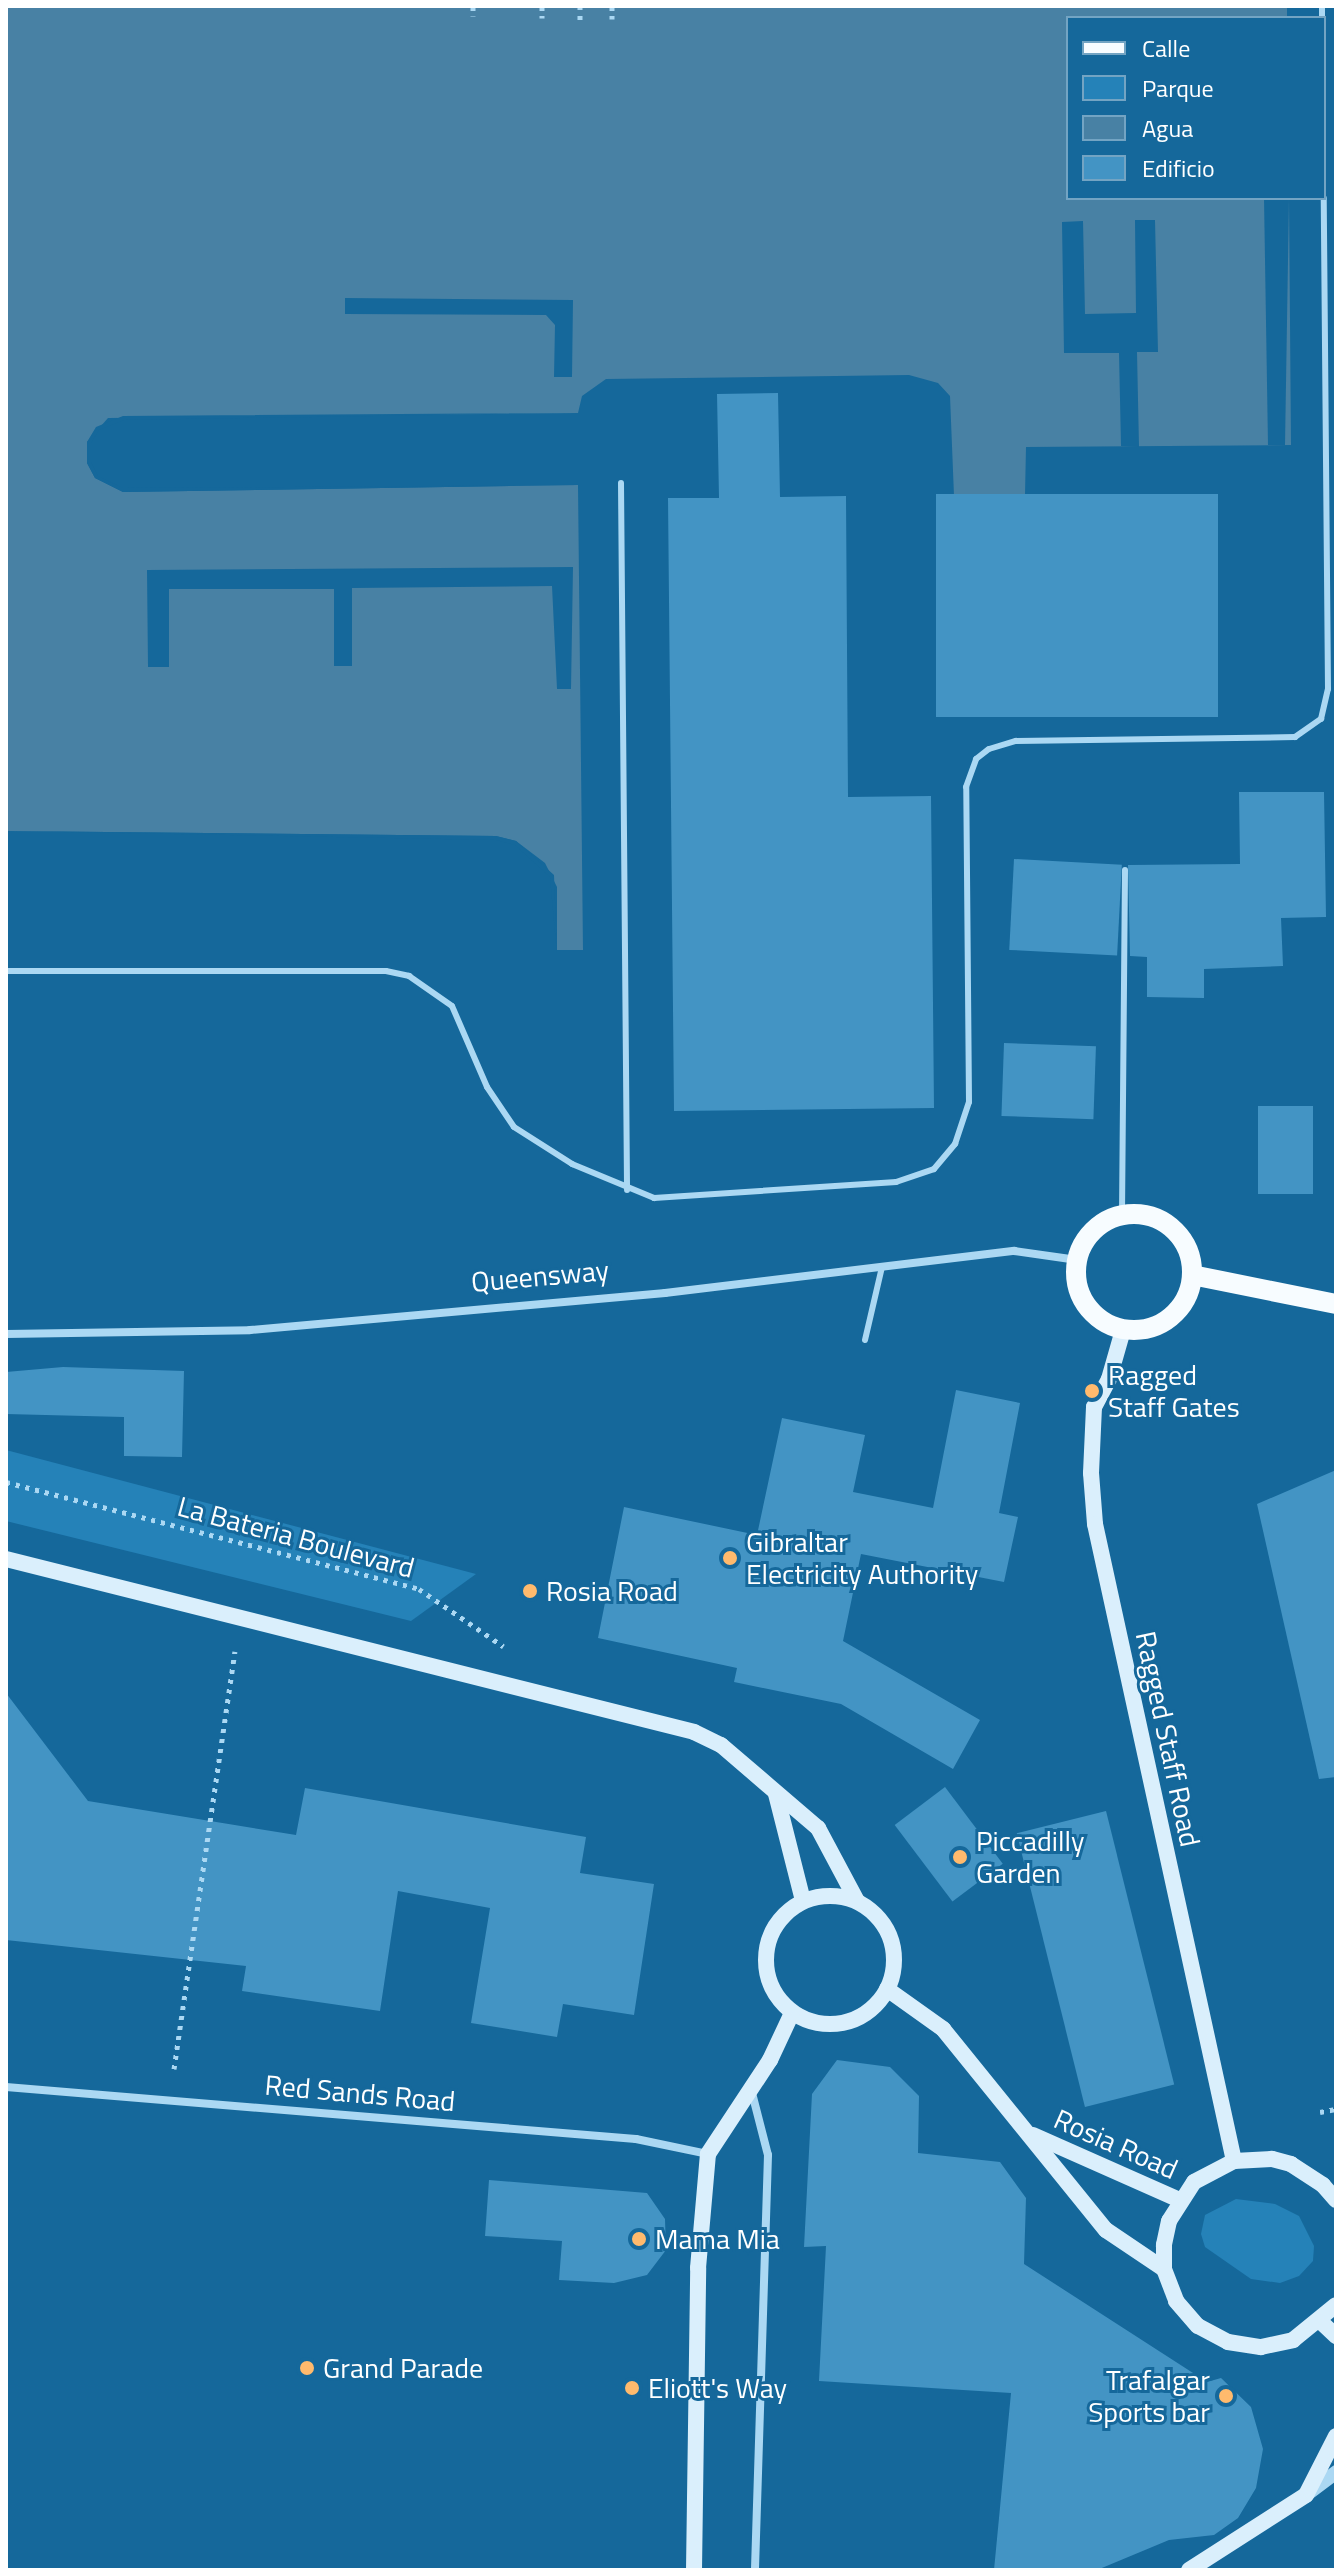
<!DOCTYPE html>
<style>
body{margin:0}
#map{position:relative;width:1342px;height:2576px;overflow:hidden;background:#15689b;font-family:"Titillium Web",sans-serif}
div>[style]{position:absolute}
.green>*{inset:0;background:#2582b8}
.water>*{inset:0;background:#4881a4}
.pier>*{inset:0;background:#15689b}
.building>*{inset:0;background:#4394c4;transform-origin:0 0}
.path>*{height:5px;margin-top:-2.5px;transform-origin:0;background:repeating-linear-gradient(90deg,#abd8f3 0 4px,transparent 0 10px)}
.service>*{height:6px;margin:-3px;padding:0 3px;transform-origin:3px;border-radius:3px;background:#abd8f3}
.minor>*{height:8px;margin:-4px;padding:0 4px;transform-origin:4px;border-radius:4px;background:#abd8f3}
.tertiary>*{height:14px;margin:-7px;padding:0 7px;transform-origin:7px;border-radius:7px;background:#abd8f3}
.secondary>*{height:16px;margin:-8px;padding:0 8px;transform-origin:8px;border-radius:8px;background:#daeffc}
.secondary>.ring{margin:-8px;padding:0;box-sizing:content-box;background:none;border:16px solid #daeffc;border-radius:50%}
.primary>*{height:20px;margin:-10px;padding:0 10px;transform-origin:10px;border-radius:10px;background:#f7fcff}
.primary>.ring{margin:-10px;padding:0;box-sizing:content-box;background:none;border:20px solid #f7fcff;border-radius:50%}
.dots>*{width:22px;height:22px;translate:-50% -50%;box-sizing:border-box;border:4px solid #15689b;border-radius:50%}
span{translate:-50% -50%;white-space:nowrap;text-align:center;line-height:1.15;-webkit-text-stroke:6px #15689b;paint-order:stroke}
.street-label{font-size:28px;color:#fff}
.poi-label{font-size:28px;color:#fff}
.left{translate:0 -50%;text-align:left}
.right{translate:-100% -50%;text-align:right}
.frame{position:absolute;inset:0;border:8px solid #fff;pointer-events:none}
.legend{position:absolute;left:1066px;top:16px;width:260px;height:184px;box-sizing:border-box;background:#15689b;border:2px solid #73a4c3;margin:0;padding:10px 14px;list-style:none;font-size:24px;color:#fff}
.legend li{display:flex;align-items:center;gap:16px;height:40px}
.legend b{width:40px;border:2px solid #73a4c3}
</style>
<div id="map">
<div class="green">
<div style="clip-path:polygon(6px 1450px,476px 1574px,411px 1621px,6px 1521px)"></div>
<div style="clip-path:polygon(1236px 2199px,1275px 2204px,1299px 2216px,1314px 2246px,1313px 2261px,1299px 2276px,1280px 2283px,1251px 2279px,1205px 2247px,1201px 2234px,1205px 2215px)"></div>
</div>
<div class="water">
<div style="clip-path:polygon(6px 6px,1287px 6px,1287px 18px,1068px 18px,1068px 198px,1289px 198px,1291px 445px,1026px 447px,1025px 495px,954px 496px,950px 396px,938px 383px,909px 375px,606px 379px,582px 396px,578px 413px,108px 418px,87px 442px,87px 463px,95px 478px,123px 492px,578px 485px,583px 950px,557px 950px,557px 887px,545px 863px,516px 841px,496px 836px,6px 831px)"></div>
</div>
<div class="pier">
<div style="clip-path:polygon(1264px 198px,1289px 198px,1285px 445px,1268px 445px)"></div>
<div style="clip-path:polygon(1135px 220px,1155px 220px,1158px 352px,1137px 352px,1139px 447px,1121px 446px,1119px 353px,1064px 353px,1062px 222px,1083px 221px,1085px 314px,1136px 313px)"></div>
<div style="clip-path:polygon(345px 298px,573px 300px,572px 377px,554px 377px,555px 325px,546px 315px,345px 314px)"></div>
<div style="clip-path:polygon(556px 413px,124px 420px,99px 430px,91px 443px,91px 462px,98px 476px,123px 488px,578px 485px,123px 492px,95px 478px,87px 463px,87px 442px,96px 427px,123px 416px)"></div>
<div style="clip-path:polygon(573px 567px,571px 689px,557px 689px,552px 586px,352px 588px,352px 666px,334px 666px,334px 589px,169px 589px,169px 667px,148px 667px,147px 570px)"></div>
<div style="clip-path:polygon(6px 831px,496px 836px,516px 841px,554px 875px,557px 954px,550px 877px,515px 845px,496px 840px)"></div>
</div>
<div class="building">
<div style="clip-path:polygon(778px 393px,780px 497px,846px 496px,848px 797px,931px 796px,934px 1108px,674px 1111px,668px 498px,719px 498px,717px 394px)"></div>
<div style="left:1218px;top:494px;width:223px;height:282px;rotate:90deg"></div>
<div style="clip-path:polygon(1239px 792px,1324px 792px,1326px 917px,1281px 918px,1283px 966px,1204px 969px,1204px 998px,1147px 997px,1147px 957px,1130px 956px,1128px 865px,1240px 864px)"></div>
<div style="left:1014px;top:859px;width:108px;height:91px;rotate:3deg"></div>
<div style="left:1004px;top:1043px;width:92px;height:73px;rotate:2deg"></div>
<div style="left:1258px;top:1106px;width:55px;height:88px"></div>
<div style="clip-path:polygon(63px 1367px,184px 1371px,182px 1457px,124px 1456px,124px 1417px,6px 1414px,6px 1372px)"></div>
<div style="clip-path:polygon(956px 1390px,1020px 1403px,999px 1513px,1018px 1517px,1004px 1582px,861px 1554px,843px 1641px,980px 1720px,953px 1769px,841px 1704px,734px 1682px,737px 1668px,598px 1638px,624px 1507px,757px 1535px,782px 1418px,865px 1435px,853px 1492px,933px 1508px)"></div>
<div style="clip-path:polygon(1336px 1470px,1336px 1777px,1319px 1779px,1257px 1504px)"></div>
<div style="clip-path:polygon(6px 1693px,88px 1801px,296px 1835px,305px 1788px,586px 1837px,580px 1873px,654px 1884px,634px 2015px,563px 2004px,557px 2037px,471px 2023px,490px 1908px,398px 1891px,380px 2011px,242px 1991px,246px 1966px,6px 1940px)"></div>
<div style="left:945px;top:1787px;width:96px;height:63px;rotate:53deg"></div>
<div style="left:1106px;top:1811px;width:282px;height:92px;rotate:76deg"></div>
<div style="clip-path:polygon(837px 2060px,890px 2067px,919px 2096px,918px 2153px,1000px 2162px,1026px 2198px,1024px 2264px,1207px 2382px,1221px 2378px,1251px 2407px,1263px 2449px,1256px 2488px,1238px 2518px,1214px 2535px,1169px 2540px,1097px 2570px,994px 2570px,1011px 2393px,819px 2381px,826px 2246px,804px 2247px,812px 2094px)"></div>
<div style="clip-path:polygon(489px 2180px,647px 2193px,665px 2219px,666px 2250px,647px 2275px,614px 2283px,559px 2280px,562px 2241px,485px 2236px)"></div>
</div>
<div class="path">
<div style="left:473px;top:6px;width:10px;rotate:90deg"></div>
<div style="left:542px;top:6px;width:12px;rotate:90deg"></div>
<div style="left:580px;top:6px;width:18px;rotate:90deg"></div>
<div style="left:612px;top:6px;width:13px;rotate:90deg"></div>
<div style="left:6px;top:1482px;width:427px;rotate:14.5deg"></div>
<div style="left:419px;top:1589px;width:102px;rotate:34.2deg"></div>
<div style="left:174px;top:2069px;width:422px;rotate:-81.7deg"></div>
<div style="left:1320px;top:2112px;width:16px;rotate:-11deg"></div>
</div>
<div class="service">
<div style="left:1322px;top:6px;width:12px;rotate:90deg"></div>
<div style="left:621px;top:483px;width:707px;rotate:89.51deg"></div>
<div style="left:6px;top:971px;width:380px"></div>
<div style="left:386px;top:971px;width:24px;rotate:12deg"></div>
<div style="left:409px;top:976px;width:52px;rotate:34.9deg"></div>
<div style="left:452px;top:1006px;width:88px;rotate:66.6deg"></div>
<div style="left:487px;top:1087px;width:48px;rotate:56deg"></div>
<div style="left:514px;top:1127px;width:69px;rotate:32.5deg"></div>
<div style="left:572px;top:1164px;width:89px;rotate:22.5deg"></div>
<div style="left:654px;top:1198px;width:243px;rotate:-3.8deg"></div>
<div style="left:896px;top:1182px;width:40px;rotate:-18.9deg"></div>
<div style="left:934px;top:1169px;width:33px;rotate:-50deg"></div>
<div style="left:955px;top:1144px;width:44px;rotate:-71.6deg"></div>
<div style="left:969px;top:1102px;width:315px;rotate:-90.5deg"></div>
<div style="left:966px;top:787px;width:30px;rotate:-70deg"></div>
<div style="left:976px;top:759px;width:16px;rotate:-38deg"></div>
<div style="left:989px;top:749px;width:28px;rotate:-17deg"></div>
<div style="left:1016px;top:741px;width:279px;rotate:-0.8deg"></div>
<div style="left:1295px;top:737px;width:32px;rotate:-35deg"></div>
<div style="left:1321px;top:719px;width:31px;rotate:-77deg"></div>
<div style="left:1328px;top:689px;width:491px;rotate:-90.5deg"></div>
<div style="left:1122px;top:1214px;width:344px;rotate:-89.5deg"></div>
<div style="left:865px;top:1340px;width:75px;rotate:-76.9deg"></div>
</div>
<div class="minor">
<div style="left:6px;top:1334px;width:244px;rotate:-0.9deg"></div>
<div style="left:250px;top:1330px;width:417px;rotate:-5.1deg"></div>
<div style="left:665px;top:1293px;width:352px;rotate:-6.9deg"></div>
<div style="left:1014px;top:1251px;width:64px;rotate:8.1deg"></div>
<div style="left:6px;top:2087px;width:632px;rotate:4.72deg"></div>
<div style="left:636px;top:2139px;width:74px;rotate:11.8deg"></div>
<div style="left:751px;top:2089px;width:68px;rotate:75.6deg"></div>
<div style="left:768px;top:2155px;width:415px;rotate:91.8deg"></div>
</div>
<div class="tertiary">
<div style="left:1306px;top:2495px;width:38px;rotate:-37deg"></div>
</div>
<div class="secondary">
<div style="left:1123px;top:1330px;width:51px;rotate:105.9deg"></div>
<div style="left:1109px;top:1379px;width:32px;rotate:118deg"></div>
<div style="left:1094px;top:1407px;width:66px;rotate:92.6deg"></div>
<div style="left:1091px;top:1473px;width:51px;rotate:85.5deg"></div>
<div style="left:1095px;top:1524px;width:652px;rotate:77.69deg"></div>
<div style="left:6px;top:1559px;width:709px;rotate:14.11deg"></div>
<div style="left:694px;top:1732px;width:30px;rotate:26deg"></div>
<div style="left:721px;top:1745px;width:128px;rotate:40.6deg"></div>
<div style="left:818px;top:1828px;width:83px;rotate:61.9deg"></div>
<div style="left:776px;top:1794px;width:110px;rotate:75.8deg"></div>
<div class="ring" style="left:766px;top:1896px;width:112px;height:112px"></div>
<div style="left:887px;top:1989px;width:69px;rotate:35.5deg"></div>
<div style="left:943px;top:2029px;width:259px;rotate:51deg"></div>
<div style="left:1106px;top:2230px;width:70px;rotate:33.9deg"></div>
<div style="left:1033px;top:2135px;width:161px;rotate:23.9deg"></div>
<div style="left:1336px;top:2200px;width:20px;rotate:-131deg"></div>
<div style="left:1323px;top:2185px;width:38px;rotate:-147deg"></div>
<div style="left:1291px;top:2164px;width:20px;rotate:-165deg"></div>
<div style="left:1272px;top:2159px;width:38px;rotate:177deg"></div>
<div style="left:1234px;top:2161px;width:45px;rotate:152.3deg"></div>
<div style="left:1194px;top:2182px;width:46px;rotate:122.7deg"></div>
<div style="left:1169px;top:2221px;width:25px;rotate:102deg"></div>
<div style="left:1164px;top:2245px;width:24px;rotate:90deg"></div>
<div style="left:1164px;top:2269px;width:34px;rotate:69deg"></div>
<div style="left:1176px;top:2301px;width:33px;rotate:49deg"></div>
<div style="left:1198px;top:2326px;width:34px;rotate:28deg"></div>
<div style="left:1228px;top:2342px;width:33px;rotate:9deg"></div>
<div style="left:1261px;top:2347px;width:33px;rotate:-12deg"></div>
<div style="left:1293px;top:2340px;width:55px;rotate:-39.1deg"></div>
<div style="left:1321px;top:2322px;width:21px;rotate:43deg"></div>
<div style="left:694px;top:2570px;width:302px;rotate:-89.2deg"></div>
<div style="left:698px;top:2268px;width:114px;rotate:-85deg"></div>
<div style="left:708px;top:2154px;width:113px;rotate:-56.6deg"></div>
<div style="left:770px;top:2060px;width:52px;rotate:-64.9deg"></div>
<div style="left:1189px;top:2570px;width:139px;rotate:-32.7deg"></div>
<div style="left:1306px;top:2495px;width:66px;rotate:-63deg"></div>
</div>
<div class="primary">
<div class="ring" style="left:1076px;top:1214px;width:96px;height:96px"></div>
<div style="left:1192px;top:1275px;width:147px;rotate:11.4deg"></div>
</div>
<div class="dots">
<div style="left:1092px;top:1391px;background:#ffba6d"></div>
<div style="left:730px;top:1558px;background:#ffba6d"></div>
<div style="left:530px;top:1591px;background:#ffba6d"></div>
<div style="left:960px;top:1857px;background:#ffba6d"></div>
<div style="left:639px;top:2239px;background:#ffba6d"></div>
<div style="left:307px;top:2368px;background:#ffba6d"></div>
<div style="left:632px;top:2388px;background:#ffba6d"></div>
<div style="left:1226px;top:2396px;background:#ffba6d"></div>
</div>
<div class="street-label">
<span style="left:540px;top:1276px;rotate:-5deg">Queensway</span>
<span style="left:296px;top:1537px;rotate:15deg">La Bateria Boulevard</span>
<span style="left:1168px;top:1739px;rotate:78deg">Ragged Staff Road</span>
<span style="left:360px;top:2093px;rotate:5deg">Red Sands Road</span>
<span style="left:1116px;top:2144px;rotate:24deg">Rosia Road</span>
</div>
<div class="poi-label">
<span class="left" style="left:1108px;top:1391px">Ragged<br>Staff Gates</span>
<span class="left" style="left:746px;top:1558px">Gibraltar<br>Electricity Authority</span>
<span class="left" style="left:546px;top:1591px">Rosia Road</span>
<span class="left" style="left:976px;top:1857px">Piccadilly<br>Garden</span>
<span class="left" style="left:655px;top:2239px">Mama Mia</span>
<span class="left" style="left:323px;top:2368px">Grand Parade</span>
<span class="right" style="left:1210px;top:2396px">Trafalgar<br>Sports bar</span>
<span class="left" style="left:648px;top:2388px">Eliott's Way</span>
</div>
<div class="frame"></div>
<ul class="legend">
<li><b style="height:10px;background:#f7fcff"></b>Calle</li>
<li><b style="height:22px;background:#2582b8"></b>Parque</li>
<li><b style="height:22px;background:#4881a4"></b>Agua</li>
<li><b style="height:22px;background:#4394c4"></b>Edificio</li>
</ul>
</div>
